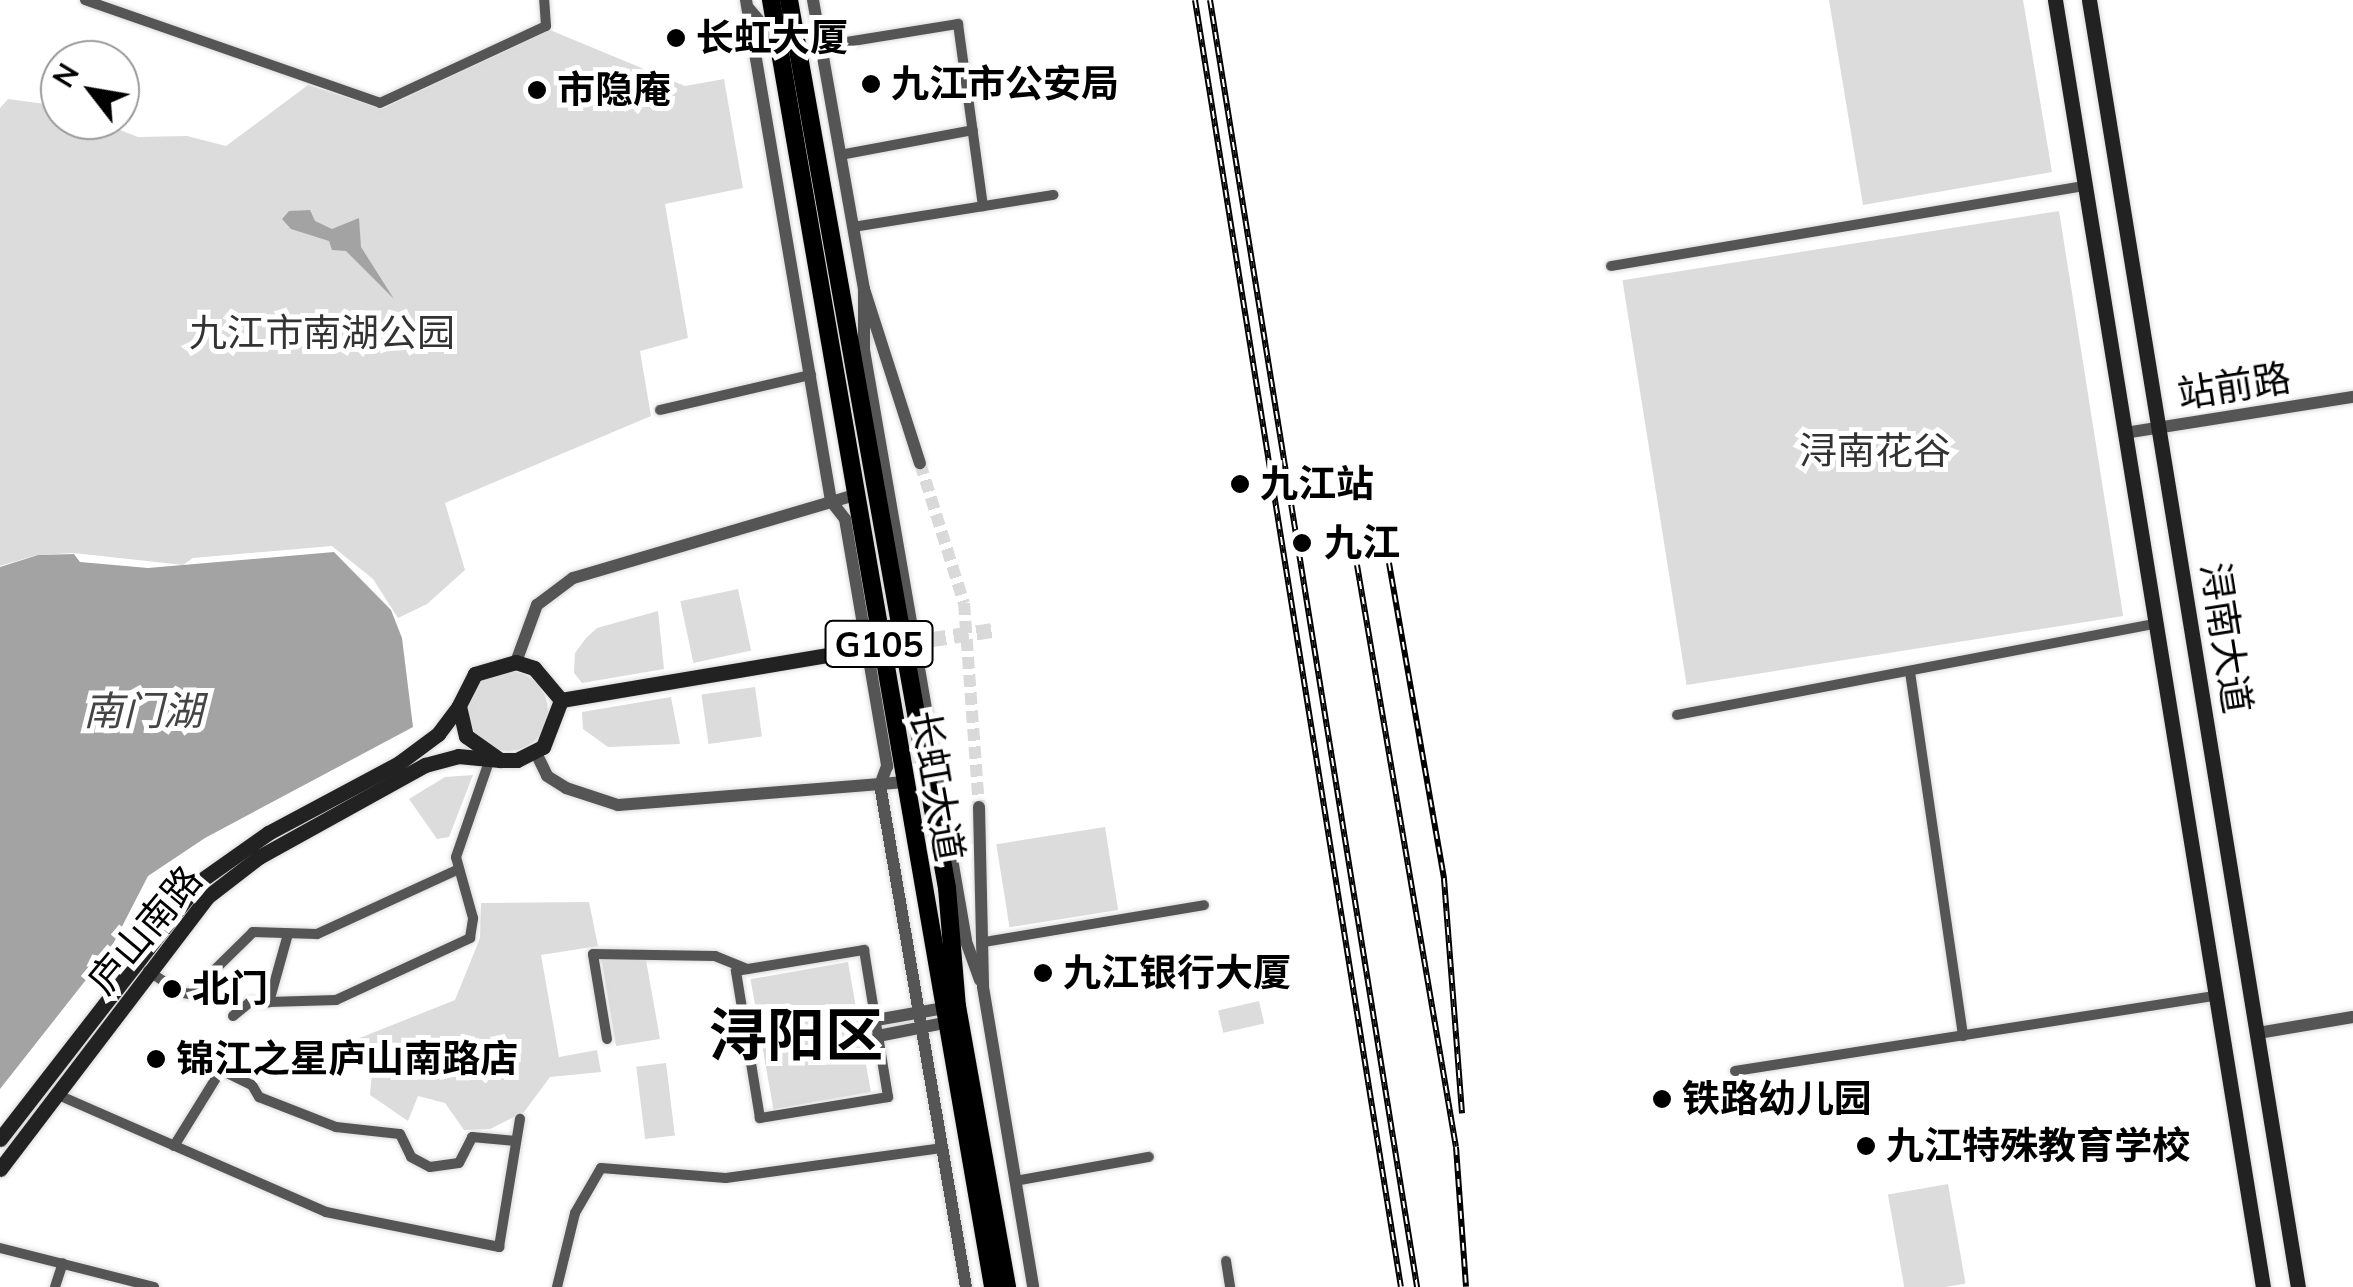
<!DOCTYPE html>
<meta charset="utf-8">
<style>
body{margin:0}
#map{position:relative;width:2353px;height:1287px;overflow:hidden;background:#fff;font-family:Mulish,"Noto Sans SC",sans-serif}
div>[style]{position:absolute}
.green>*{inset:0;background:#dcdcdc;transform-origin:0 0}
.round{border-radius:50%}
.water>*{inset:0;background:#a3a3a3}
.tertiary-tunnel>*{height:12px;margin-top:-6px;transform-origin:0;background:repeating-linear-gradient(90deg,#d9d9d9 0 12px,transparent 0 18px)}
.secondary-tunnel>*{height:15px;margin-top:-7.5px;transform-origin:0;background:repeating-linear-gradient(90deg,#d9d9d9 0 15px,transparent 0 23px)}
.roads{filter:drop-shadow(0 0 2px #dbdbdb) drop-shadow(0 0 2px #dbdbdb)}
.minor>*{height:10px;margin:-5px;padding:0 5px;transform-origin:5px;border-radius:5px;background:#555}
.tertiary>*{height:12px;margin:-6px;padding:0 6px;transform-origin:6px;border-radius:6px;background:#555}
.secondary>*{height:15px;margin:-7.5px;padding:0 7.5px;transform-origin:7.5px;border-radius:7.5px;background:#222}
.trunk>*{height:18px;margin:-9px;padding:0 9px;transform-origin:9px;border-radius:9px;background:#000}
.rail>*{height:6px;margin-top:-3px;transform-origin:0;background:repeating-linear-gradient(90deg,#fff 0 8px,#000 0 16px);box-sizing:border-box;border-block:2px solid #000}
.dots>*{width:28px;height:28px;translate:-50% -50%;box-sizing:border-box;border:5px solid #fff;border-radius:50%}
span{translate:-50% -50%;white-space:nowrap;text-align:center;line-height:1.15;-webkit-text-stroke:10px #fff;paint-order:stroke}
.shield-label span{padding:2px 8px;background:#fff;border:2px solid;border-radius:8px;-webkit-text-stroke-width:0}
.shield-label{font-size:35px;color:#000;font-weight:700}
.poi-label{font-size:38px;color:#000;font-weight:700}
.left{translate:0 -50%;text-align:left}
.park-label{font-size:38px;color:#333}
.street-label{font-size:38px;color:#000}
.water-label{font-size:40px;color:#444;font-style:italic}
.town-label{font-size:58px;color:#000;font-weight:700}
.north{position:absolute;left:40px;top:40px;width:100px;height:100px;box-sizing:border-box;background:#fff;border:2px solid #999;border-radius:50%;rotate:301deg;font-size:28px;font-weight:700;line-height:40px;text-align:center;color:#000}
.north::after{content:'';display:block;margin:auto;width:35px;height:45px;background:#000;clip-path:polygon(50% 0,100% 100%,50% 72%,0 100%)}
</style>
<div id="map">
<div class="green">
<div style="clip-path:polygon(1829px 0,2023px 0,2052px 172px,1863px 205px)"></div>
<div style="clip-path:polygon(550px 30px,685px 86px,724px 79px,743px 188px,665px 204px,688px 338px,640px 351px,651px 416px,445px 503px,465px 570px,427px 604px,398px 618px,373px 579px,332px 546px,193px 558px,183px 565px,74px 553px,37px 555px,0 566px,0 108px,8px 99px,60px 106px,60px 120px,95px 120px,138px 137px,187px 136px,226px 146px,308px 85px,382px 109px)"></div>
<div style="left:2059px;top:211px;width:410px;height:442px;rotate:81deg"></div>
<div style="left:738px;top:589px;width:63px;height:59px;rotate:78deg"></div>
<div style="clip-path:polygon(658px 611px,664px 669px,582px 683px,574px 673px,575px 653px,586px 638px,597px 628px)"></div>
<div class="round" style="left:468px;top:671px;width:80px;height:80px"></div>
<div style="left:755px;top:687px;width:50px;height:54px;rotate:82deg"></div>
<div style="clip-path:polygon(671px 697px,680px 744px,608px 747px,583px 729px,582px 712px)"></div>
<div style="clip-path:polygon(473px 775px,449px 837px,437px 839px,409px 799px,445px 777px)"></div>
<div style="left:1105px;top:827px;width:84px;height:110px;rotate:81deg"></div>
<div style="clip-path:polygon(589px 902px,598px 946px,541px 955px,559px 1057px,597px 1050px,601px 1072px,550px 1077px,524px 1112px,490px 1129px,464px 1130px,445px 1103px,418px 1096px,408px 1121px,370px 1095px,373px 1058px,347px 1043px,455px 1000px,480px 938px,481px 903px)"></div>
<div style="clip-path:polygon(629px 956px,646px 960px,660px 1039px,616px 1046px,601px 957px)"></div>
<div style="left:848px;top:962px;width:132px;height:99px;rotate:80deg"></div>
<div style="left:1259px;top:1001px;width:23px;height:42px;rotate:77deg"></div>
<div style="left:666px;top:1063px;width:73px;height:30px;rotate:83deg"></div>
<div style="left:1948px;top:1184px;width:101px;height:61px;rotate:80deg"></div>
</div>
<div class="water">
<div style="clip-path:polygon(310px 210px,315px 221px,332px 229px,359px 218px,361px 247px,394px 299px,346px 251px,332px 250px,329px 241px,291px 229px,282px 219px,289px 211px)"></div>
<div style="clip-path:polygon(334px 552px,391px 610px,402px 638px,413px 727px,205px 838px,148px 876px,111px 948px,0 1089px,0 567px,38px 555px,74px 554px,80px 562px,148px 568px)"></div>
</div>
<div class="tertiary-tunnel">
<div style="left:920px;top:463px;width:147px;rotate:72.6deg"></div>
<div style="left:964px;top:603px;width:205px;rotate:85.8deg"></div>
</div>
<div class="secondary-tunnel">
<div style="left:840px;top:653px;width:160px;rotate:-8.6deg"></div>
</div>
<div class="roads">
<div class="minor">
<div style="left:85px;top:0;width:312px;rotate:19.2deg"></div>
<div style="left:380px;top:103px;width:183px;rotate:-24.9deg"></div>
<div style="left:546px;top:26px;width:26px;rotate:-94deg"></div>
<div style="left:822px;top:46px;width:138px;rotate:-9.2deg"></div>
<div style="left:958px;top:24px;width:184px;rotate:82.2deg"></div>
<div style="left:840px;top:155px;width:135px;rotate:-10.6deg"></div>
<div style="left:853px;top:227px;width:203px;rotate:-9.1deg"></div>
<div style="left:1611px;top:266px;width:482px;rotate:-9.6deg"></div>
<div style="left:660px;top:410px;width:155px;rotate:-13.1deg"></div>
<div style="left:1910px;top:672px;width:368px;rotate:81.7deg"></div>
<div style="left:1677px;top:715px;width:485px;rotate:-10.8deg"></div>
<div style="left:288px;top:934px;width:71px;rotate:105.6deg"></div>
<div style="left:269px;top:1002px;width:67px;rotate:-1.7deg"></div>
<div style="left:336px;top:1000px;width:148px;rotate:-24.8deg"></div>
<div style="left:470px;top:938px;width:20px;rotate:-81deg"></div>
<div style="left:473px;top:918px;width:63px;rotate:-105.6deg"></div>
<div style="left:456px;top:857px;width:104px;rotate:-70.9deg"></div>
<div style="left:984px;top:942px;width:223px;rotate:-9.5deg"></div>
<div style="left:864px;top:950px;width:149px;rotate:80.7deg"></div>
<div style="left:888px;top:1097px;width:130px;rotate:170.7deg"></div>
<div style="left:760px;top:1118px;width:149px;rotate:-99.3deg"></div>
<div style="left:736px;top:971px;width:130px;rotate:-9.3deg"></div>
<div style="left:148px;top:971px;width:24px;rotate:33deg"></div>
<div style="left:177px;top:992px;width:13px;rotate:9deg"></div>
<div style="left:190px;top:994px;width:88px;rotate:-44.5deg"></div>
<div style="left:253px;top:932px;width:64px;rotate:1.8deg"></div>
<div style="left:317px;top:934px;width:156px;rotate:-24.6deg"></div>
<div style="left:233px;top:1016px;width:22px;rotate:-39deg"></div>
<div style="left:250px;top:1002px;width:19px"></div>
<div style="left:607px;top:1039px;width:86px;rotate:-99.4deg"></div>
<div style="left:593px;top:954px;width:122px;rotate:0.9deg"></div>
<div style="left:715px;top:956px;width:35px;rotate:22deg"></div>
<div style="left:1735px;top:1071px;width:487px;rotate:-8.9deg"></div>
<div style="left:56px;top:1094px;width:295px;rotate:23.6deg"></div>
<div style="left:326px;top:1212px;width:177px;rotate:11.4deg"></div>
<div style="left:499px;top:1247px;width:130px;rotate:-80.7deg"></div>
<div style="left:174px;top:1146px;width:89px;rotate:-58.3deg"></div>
<div style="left:221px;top:1070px;width:34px;rotate:26deg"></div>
<div style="left:252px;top:1085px;width:14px;rotate:60deg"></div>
<div style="left:259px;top:1097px;width:83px;rotate:21.3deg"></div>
<div style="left:336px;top:1127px;width:64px;rotate:6.2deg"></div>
<div style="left:400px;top:1134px;width:25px;rotate:64deg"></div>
<div style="left:411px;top:1157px;width:21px;rotate:28deg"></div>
<div style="left:430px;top:1167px;width:29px;rotate:-8deg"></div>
<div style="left:459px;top:1163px;width:29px;rotate:-63deg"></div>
<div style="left:472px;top:1137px;width:44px;rotate:5.2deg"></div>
<div style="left:1015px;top:1181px;width:136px;rotate:-10.2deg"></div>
<div style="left:0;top:1248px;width:159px;rotate:14.2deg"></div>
<div style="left:1226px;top:1261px;width:26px;rotate:81deg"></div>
<div style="left:55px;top:1287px;width:25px;rotate:-72deg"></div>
<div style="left:557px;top:1287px;width:76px;rotate:-76.3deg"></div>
<div style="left:575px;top:1213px;width:52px;rotate:-60deg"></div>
<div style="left:601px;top:1168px;width:125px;rotate:4.6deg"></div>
<div style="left:726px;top:1178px;width:219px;rotate:-7.9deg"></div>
</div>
<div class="tertiary">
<div style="left:746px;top:0;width:508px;rotate:80.37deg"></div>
<div style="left:831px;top:501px;width:23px;rotate:52deg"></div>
<div style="left:845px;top:519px;width:251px;rotate:80.3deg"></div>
<div style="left:887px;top:766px;width:20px;rotate:110deg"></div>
<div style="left:880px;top:785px;width:509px;rotate:80.28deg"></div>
<div style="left:813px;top:0;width:293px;rotate:80deg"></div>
<div style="left:864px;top:289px;width:183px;rotate:72.2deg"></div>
<div style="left:749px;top:9px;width:45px;rotate:49.5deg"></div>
<div style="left:864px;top:289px;width:61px;rotate:90deg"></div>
<div style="left:864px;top:350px;width:599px;rotate:80.19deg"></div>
<div style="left:2125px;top:433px;width:231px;rotate:-9deg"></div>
<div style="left:516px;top:662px;width:61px;rotate:-69.8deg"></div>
<div style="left:537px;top:605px;width:45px;rotate:-36.9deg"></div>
<div style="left:573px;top:578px;width:294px;rotate:-16.4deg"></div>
<div style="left:536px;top:753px;width:25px;rotate:64deg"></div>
<div style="left:547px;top:776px;width:22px;rotate:32deg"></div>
<div style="left:566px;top:788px;width:55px;rotate:18.1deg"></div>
<div style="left:618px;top:805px;width:285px;rotate:-4.6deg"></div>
<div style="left:979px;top:807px;width:180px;rotate:88.7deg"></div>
<div style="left:983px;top:987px;width:304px;rotate:80.5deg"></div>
<div style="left:963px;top:933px;width:50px;rotate:70.1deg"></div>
<div style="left:876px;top:1020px;width:75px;rotate:-10deg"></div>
<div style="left:2258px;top:1033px;width:96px;rotate:-9.6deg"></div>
<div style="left:878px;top:1036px;width:77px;rotate:-11.2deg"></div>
</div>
<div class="secondary">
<div style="left:2055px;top:0;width:1304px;rotate:80.82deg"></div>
<div style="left:2089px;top:0;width:1304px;rotate:80.78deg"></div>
<div style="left:561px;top:700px;width:283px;rotate:-9.6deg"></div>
<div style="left:0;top:1139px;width:326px;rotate:-52.2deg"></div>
<div style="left:200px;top:881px;width:83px;rotate:-35.2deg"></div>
<div style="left:268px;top:833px;width:149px;rotate:-28.1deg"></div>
<div style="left:399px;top:763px;width:49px;rotate:-36.6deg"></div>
<div style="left:438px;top:734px;width:35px;rotate:-53deg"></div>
<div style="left:0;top:1169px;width:342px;rotate:-52.7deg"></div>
<div style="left:207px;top:897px;width:66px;rotate:-37.6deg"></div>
<div style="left:259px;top:857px;width:190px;rotate:-29deg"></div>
<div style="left:425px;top:765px;width:34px;rotate:-15deg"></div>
<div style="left:458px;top:756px;width:42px;rotate:5.4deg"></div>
<div style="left:500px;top:760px;width:17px"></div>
<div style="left:517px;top:760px;width:29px;rotate:-27deg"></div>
<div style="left:543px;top:747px;width:50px;rotate:-69deg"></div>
<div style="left:561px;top:700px;width:42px;rotate:-130.2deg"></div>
<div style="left:534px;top:668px;width:19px;rotate:-162deg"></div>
<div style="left:516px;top:662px;width:43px;rotate:163.7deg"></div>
<div style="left:475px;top:674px;width:36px;rotate:117deg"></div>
<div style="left:459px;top:706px;width:31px;rotate:77deg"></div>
<div style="left:466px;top:736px;width:42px;rotate:35.2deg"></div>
</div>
<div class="trunk">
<div style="left:771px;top:0;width:1306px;rotate:80.21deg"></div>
<div style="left:789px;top:0;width:902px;rotate:79.91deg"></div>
<div style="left:947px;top:888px;width:118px;rotate:85.2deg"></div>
<div style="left:957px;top:1006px;width:285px;rotate:79.9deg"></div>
</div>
</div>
<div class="rail">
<div style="left:1195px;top:0;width:1303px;rotate:80.91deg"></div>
<div style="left:1210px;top:0;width:1304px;rotate:80.86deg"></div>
<div style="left:1389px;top:563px;width:321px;rotate:80.1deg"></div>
<div style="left:1444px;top:879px;width:235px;rotate:85.6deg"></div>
<div style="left:1357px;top:565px;width:590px;rotate:80.35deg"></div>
<div style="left:1456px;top:1147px;width:140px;rotate:85.9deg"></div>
</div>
<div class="dots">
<div style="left:676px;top:38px;background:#000"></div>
<div style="left:871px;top:84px;background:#000"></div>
<div style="left:537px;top:90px;background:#000"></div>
<div style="left:1240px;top:484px;background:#000"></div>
<div style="left:1302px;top:543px;background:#000"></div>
<div style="left:1043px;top:973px;background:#000"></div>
<div style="left:172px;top:989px;background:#000"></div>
<div style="left:156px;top:1059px;background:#000"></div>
<div style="left:1662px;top:1099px;background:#000"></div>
<div style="left:1866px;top:1146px;background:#000"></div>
</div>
<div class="shield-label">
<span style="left:879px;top:644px">G105</span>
</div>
<div class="poi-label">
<span class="left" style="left:696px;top:38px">长虹大厦</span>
<span class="left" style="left:891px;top:84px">九江市公安局</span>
<span class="left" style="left:557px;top:90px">市隐庵</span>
<span class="left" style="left:1260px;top:484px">九江站</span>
<span class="left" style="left:1324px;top:543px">九江</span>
<span class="left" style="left:1063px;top:973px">九江银行大厦</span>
<span class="left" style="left:192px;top:989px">北门</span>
<span class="left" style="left:176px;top:1059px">锦江之星庐山南路店</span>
<span class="left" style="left:1682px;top:1099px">铁路幼儿园</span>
<span class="left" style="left:1886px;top:1146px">九江特殊教育学校</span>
</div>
<div class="park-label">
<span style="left:322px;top:333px">九江市南湖公园</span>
<span style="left:1875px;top:451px">浔南花谷</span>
</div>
<div class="street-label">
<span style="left:2234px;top:386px;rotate:-9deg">站前路</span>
<span style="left:2226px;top:638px;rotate:81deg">浔南大道</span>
<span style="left:937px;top:786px;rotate:80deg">长虹大道</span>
<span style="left:145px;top:930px;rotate:-50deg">庐山南路</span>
</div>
<div class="water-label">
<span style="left:143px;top:710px">南门湖</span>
</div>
<div class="town-label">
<span style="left:796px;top:1035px">浔阳区</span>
</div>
<div class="north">N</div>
</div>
